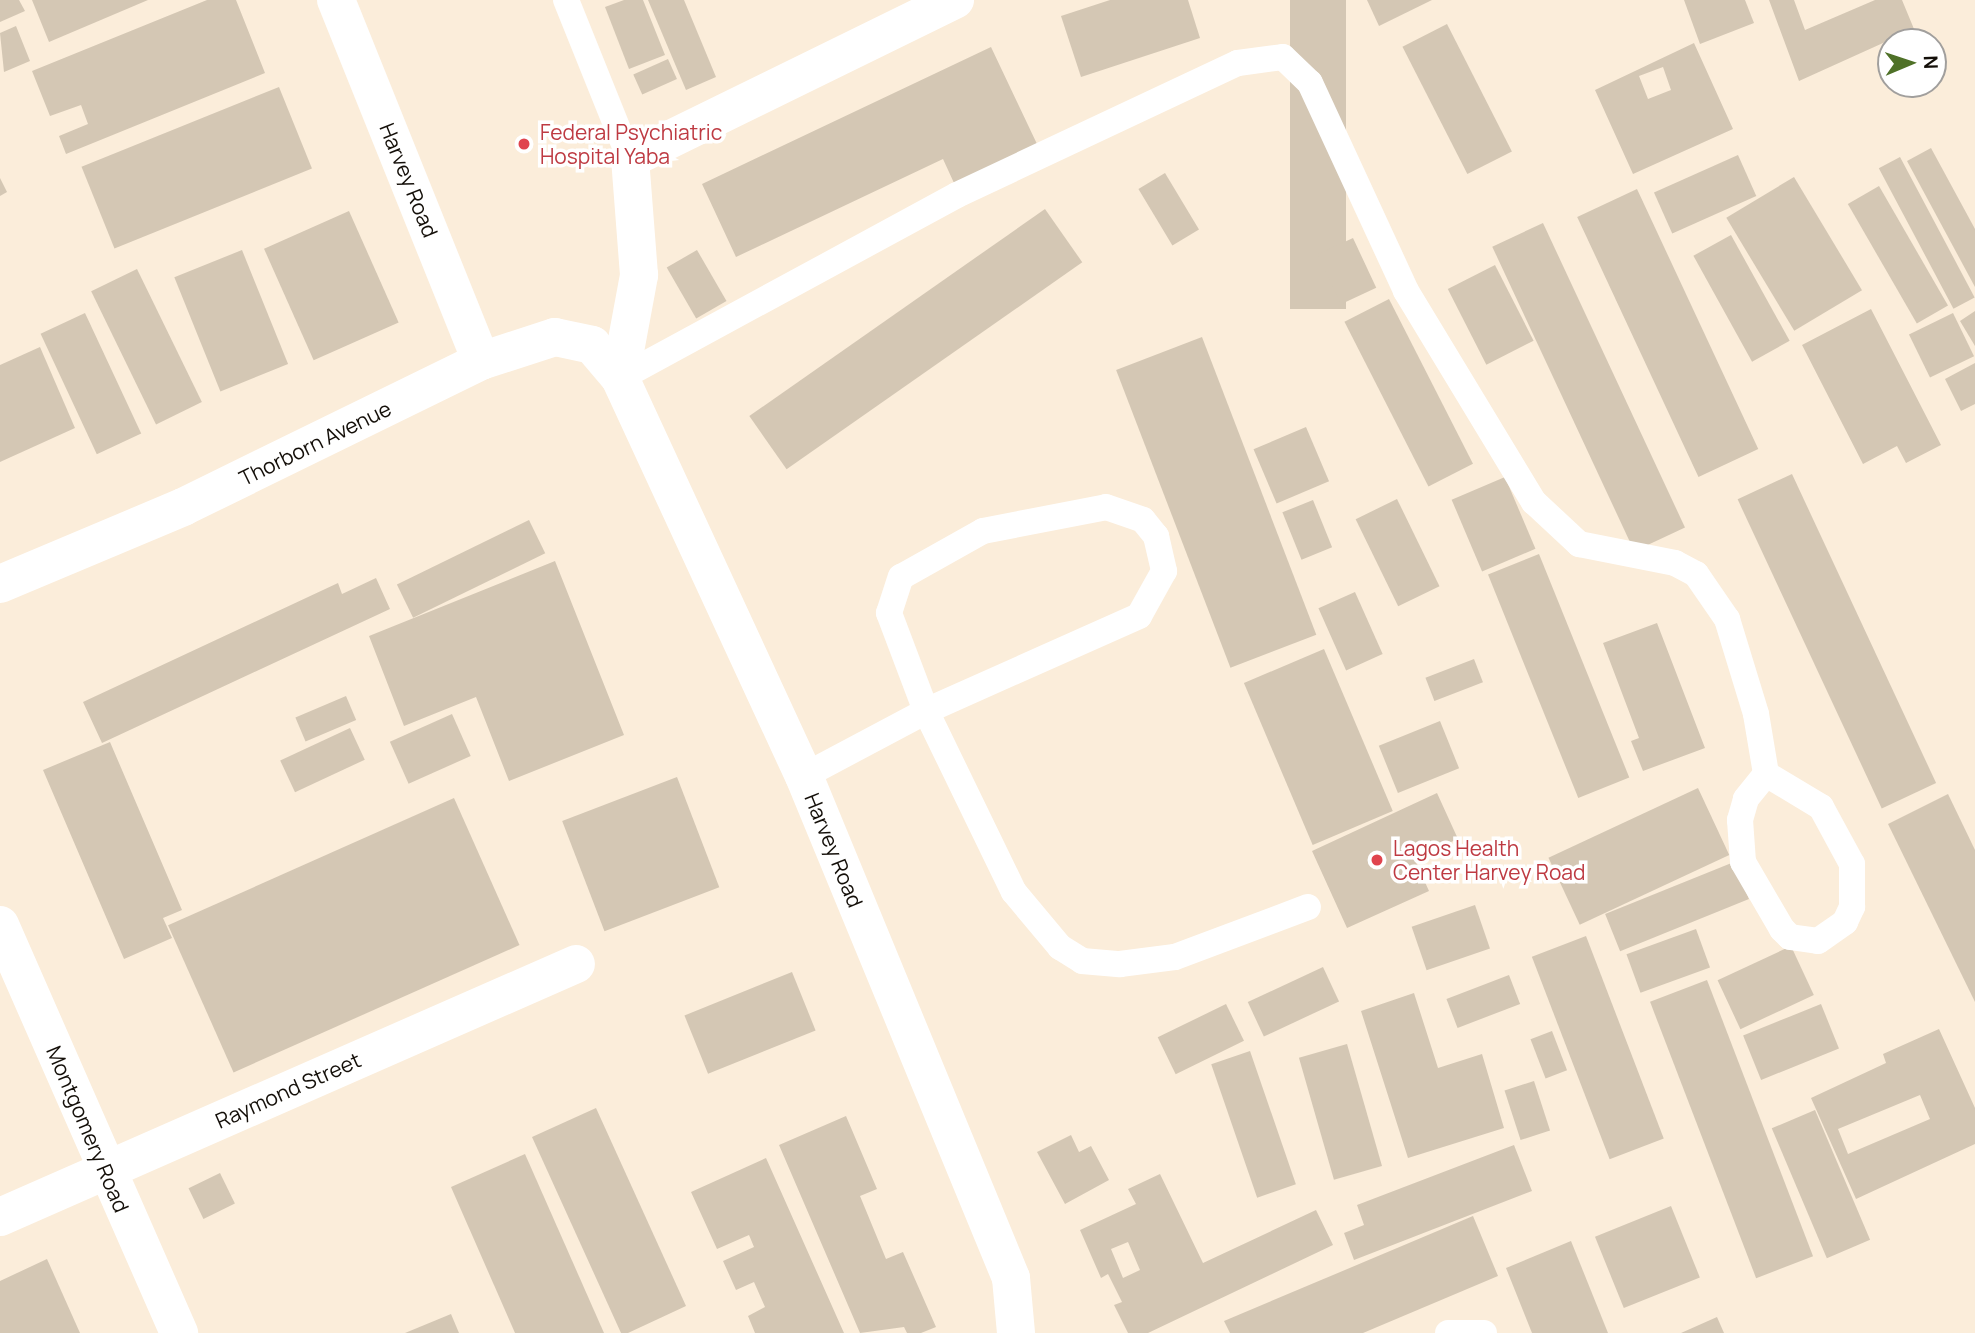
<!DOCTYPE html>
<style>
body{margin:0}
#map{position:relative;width:1975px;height:1333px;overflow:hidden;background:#fbedda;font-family:Manrope,sans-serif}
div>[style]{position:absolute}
.building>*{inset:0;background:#d4c7b4;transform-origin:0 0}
.lane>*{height:26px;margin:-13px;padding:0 13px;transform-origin:13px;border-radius:13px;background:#fff}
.street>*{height:38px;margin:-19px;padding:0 19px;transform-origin:19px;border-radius:19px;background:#fff}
.dots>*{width:19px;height:19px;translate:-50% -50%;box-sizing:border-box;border:4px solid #fff;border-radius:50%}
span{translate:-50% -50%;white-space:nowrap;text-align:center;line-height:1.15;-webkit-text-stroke:7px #fff;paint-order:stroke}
.health-label{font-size:21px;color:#be3a42}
.left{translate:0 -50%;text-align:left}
.street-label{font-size:21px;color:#140f09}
.north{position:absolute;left:1877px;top:28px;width:70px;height:70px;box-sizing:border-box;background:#fff;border:2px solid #a19f9d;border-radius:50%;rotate:88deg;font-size:19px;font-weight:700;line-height:28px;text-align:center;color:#140f09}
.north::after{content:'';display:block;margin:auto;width:24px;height:32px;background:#4f7128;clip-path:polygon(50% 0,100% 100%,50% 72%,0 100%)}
</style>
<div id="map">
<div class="building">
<div style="clip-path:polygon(0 0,19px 0,25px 11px,0 22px)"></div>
<div style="clip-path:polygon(32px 0,148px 0,49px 42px)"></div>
<div style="clip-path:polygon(207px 0,236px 0,265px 73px,66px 154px,59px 136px,88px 124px,81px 105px,50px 116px,32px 71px)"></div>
<div style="clip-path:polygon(624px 0,643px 0,665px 55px,629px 69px,605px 7px)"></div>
<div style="clip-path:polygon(648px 0,684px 0,716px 77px,686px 90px)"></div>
<div style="clip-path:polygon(1110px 0,1188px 0,1200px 38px,1081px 77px,1061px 16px)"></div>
<div style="left:1290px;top:0;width:56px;height:309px"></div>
<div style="clip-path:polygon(1367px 0,1432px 0,1379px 26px)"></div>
<div style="clip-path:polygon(1684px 0,1745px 0,1754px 23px,1700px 44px)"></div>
<div style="clip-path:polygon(1769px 0,1794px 0,1805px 30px,1875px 0,1902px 0,1914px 29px,1799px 81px)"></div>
<div style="left:1447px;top:24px;width:143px;height:50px;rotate:63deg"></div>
<div style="clip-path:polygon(16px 26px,30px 61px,4px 72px,0 33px)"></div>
<div style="clip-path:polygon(evenodd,1694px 43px,1733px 129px,1633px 174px,1595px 90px,1694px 43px,1663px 67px,1671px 90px,1648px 99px,1639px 76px,1663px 67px)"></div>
<div style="clip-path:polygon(991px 47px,1037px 144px,954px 183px,943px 159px,736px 257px,702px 184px)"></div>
<div style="left:668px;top:59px;width:22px;height:38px;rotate:66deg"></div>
<div style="left:279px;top:87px;width:88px;height:213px;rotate:68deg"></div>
<div style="clip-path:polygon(1931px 148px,1975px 229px,1975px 287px,1907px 161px)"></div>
<div style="left:1738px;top:155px;width:45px;height:92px;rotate:66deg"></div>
<div style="left:1900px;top:157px;width:159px;height:24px;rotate:62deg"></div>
<div style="left:1165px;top:173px;width:66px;height:31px;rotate:59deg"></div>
<div style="left:1794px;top:177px;width:132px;height:79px;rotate:59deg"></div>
<div style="clip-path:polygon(0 178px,7px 192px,0 196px)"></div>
<div style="left:1879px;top:186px;width:138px;height:36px;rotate:60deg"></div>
<div style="left:1637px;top:189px;width:287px;height:66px;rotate:65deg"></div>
<div style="left:1045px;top:209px;width:65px;height:361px;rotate:55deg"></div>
<div style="left:349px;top:211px;width:122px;height:93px;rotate:66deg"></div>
<div style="left:1543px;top:223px;width:336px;height:56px;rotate:65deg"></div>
<div style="left:1731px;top:235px;width:121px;height:43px;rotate:61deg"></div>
<div style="left:1353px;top:238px;width:55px;height:39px;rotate:65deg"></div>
<div style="left:242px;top:250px;width:123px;height:73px;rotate:68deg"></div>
<div style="left:697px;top:250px;width:59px;height:35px;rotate:60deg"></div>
<div style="left:1495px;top:265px;width:85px;height:53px;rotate:63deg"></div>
<div style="left:137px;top:269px;width:148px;height:51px;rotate:64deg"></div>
<div style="left:1389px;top:299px;width:185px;height:50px;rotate:63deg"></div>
<div style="clip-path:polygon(1871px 309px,1941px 445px,1906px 463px,1897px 446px,1863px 464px,1802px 345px)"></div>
<div style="clip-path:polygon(1975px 311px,1975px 346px,1960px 321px)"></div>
<div style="left:85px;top:313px;width:133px;height:49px;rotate:65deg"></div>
<div style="left:1953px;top:313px;width:48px;height:49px;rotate:64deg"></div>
<div style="left:1202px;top:337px;width:319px;height:92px;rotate:69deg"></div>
<div style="clip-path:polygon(40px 347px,75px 428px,0 462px,0 365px)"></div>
<div style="clip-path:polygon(1975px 363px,1975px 404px,1961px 411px,1945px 379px)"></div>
<div style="left:1306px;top:427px;width:59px;height:57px;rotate:67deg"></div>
<div style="left:1792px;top:474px;width:341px;height:60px;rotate:65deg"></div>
<div style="left:1505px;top:477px;width:78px;height:58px;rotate:67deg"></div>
<div style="left:1397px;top:499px;width:97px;height:46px;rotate:64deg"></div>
<div style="left:1313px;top:500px;width:51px;height:33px;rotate:68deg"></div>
<div style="left:529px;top:520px;width:37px;height:147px;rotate:64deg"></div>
<div style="left:1539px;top:554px;width:241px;height:55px;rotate:68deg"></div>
<div style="clip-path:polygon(555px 561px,624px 735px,509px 781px,476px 697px,404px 726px,369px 636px)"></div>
<div style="clip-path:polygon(376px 578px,390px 609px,102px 743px,83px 702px,338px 583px,342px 594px)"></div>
<div style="left:1355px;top:592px;width:68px;height:40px;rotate:66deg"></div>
<div style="clip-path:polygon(1657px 623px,1705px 748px,1643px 771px,1631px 741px,1639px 738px,1603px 643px)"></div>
<div style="left:1324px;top:649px;width:176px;height:87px;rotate:67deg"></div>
<div style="left:1474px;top:659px;width:25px;height:52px;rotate:69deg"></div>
<div style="left:346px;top:696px;width:26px;height:55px;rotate:67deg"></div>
<div style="left:452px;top:714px;width:46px;height:68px;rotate:66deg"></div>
<div style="left:1440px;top:721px;width:51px;height:66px;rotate:68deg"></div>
<div style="left:350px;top:728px;width:35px;height:77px;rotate:65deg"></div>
<div style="clip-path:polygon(110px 742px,182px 910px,163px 918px,172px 938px,124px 959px,43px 770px)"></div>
<div style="left:677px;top:777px;width:118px;height:123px;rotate:69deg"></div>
<div style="left:1698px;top:788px;width:74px;height:165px;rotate:65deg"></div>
<div style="clip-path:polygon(1437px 793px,1458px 839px,1414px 858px,1429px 891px,1347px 928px,1312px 851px)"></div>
<div style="clip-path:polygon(1948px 794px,1975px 850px,1975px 1002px,1888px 824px)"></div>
<div style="left:454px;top:798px;width:161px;height:313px;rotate:66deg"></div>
<div style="left:1734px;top:862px;width:40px;height:139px;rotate:68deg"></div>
<div style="left:1475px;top:905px;width:46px;height:67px;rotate:71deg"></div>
<div style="left:1696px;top:929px;width:41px;height:74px;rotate:70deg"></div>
<div style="left:1586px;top:936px;width:217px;height:58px;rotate:69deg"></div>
<div style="left:1791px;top:946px;width:54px;height:81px;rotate:65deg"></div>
<div style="left:1323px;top:967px;width:38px;height:83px;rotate:65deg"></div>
<div style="left:792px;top:972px;width:63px;height:116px;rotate:68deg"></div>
<div style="left:1509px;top:975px;width:31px;height:67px;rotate:69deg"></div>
<div style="left:1707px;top:980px;width:296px;height:61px;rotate:69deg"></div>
<div style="clip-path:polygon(1414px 993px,1438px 1068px,1482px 1054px,1504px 1128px,1408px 1158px,1361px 1011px)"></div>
<div style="left:1226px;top:1004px;width:41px;height:76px;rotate:64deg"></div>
<div style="left:1821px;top:1004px;width:48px;height:84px;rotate:68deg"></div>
<div style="clip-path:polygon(evenodd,1939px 1029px,1975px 1108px,1975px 1144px,1856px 1199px,1811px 1098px,1886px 1063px,1883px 1054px,1939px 1029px,1920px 1095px,1930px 1119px,1848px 1154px,1838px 1129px,1920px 1095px)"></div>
<div style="left:1552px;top:1031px;width:42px;height:23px;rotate:69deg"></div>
<div style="left:1347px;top:1044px;width:127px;height:50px;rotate:74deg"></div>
<div style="left:1250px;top:1051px;width:141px;height:41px;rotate:71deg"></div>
<div style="left:1534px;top:1081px;width:52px;height:31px;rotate:72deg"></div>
<div style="clip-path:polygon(596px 1108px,686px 1306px,628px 1333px,621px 1333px,532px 1137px)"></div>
<div style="left:1815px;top:1110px;width:141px;height:47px;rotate:67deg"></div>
<div style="clip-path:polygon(846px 1116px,877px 1189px,860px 1196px,886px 1259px,903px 1252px,936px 1327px,921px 1333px,907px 1333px,904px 1327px,860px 1333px,779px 1145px)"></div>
<div style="clip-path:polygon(1071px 1135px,1079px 1152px,1091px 1146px,1109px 1180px,1065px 1204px,1037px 1152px)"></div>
<div style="clip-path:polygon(1514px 1145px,1532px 1191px,1354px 1260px,1344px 1233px,1364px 1225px,1357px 1205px)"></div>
<div style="clip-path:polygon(525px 1154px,604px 1333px,515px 1333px,451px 1187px)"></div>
<div style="clip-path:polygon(766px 1158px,844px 1333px,755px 1333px,748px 1316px,765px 1307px,754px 1282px,736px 1290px,723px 1261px,754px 1247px,749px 1235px,717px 1249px,691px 1192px)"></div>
<div style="left:220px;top:1173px;width:34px;height:35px;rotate:64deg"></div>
<div style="clip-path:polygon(evenodd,1160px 1174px,1203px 1263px,1316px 1210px,1333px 1245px,1148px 1333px,1128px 1333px,1114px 1305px,1122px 1302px,1108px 1274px,1101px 1278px,1080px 1230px,1136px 1204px,1128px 1189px,1160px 1174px,1128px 1242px,1140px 1270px,1123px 1278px,1111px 1249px,1128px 1242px)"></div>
<div style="left:1671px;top:1206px;width:77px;height:82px;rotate:68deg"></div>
<div style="clip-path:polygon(1473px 1216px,1498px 1276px,1363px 1333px,1230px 1333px,1224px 1321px)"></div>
<div style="clip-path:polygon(1571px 1241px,1608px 1333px,1532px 1333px,1506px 1268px)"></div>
<div style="clip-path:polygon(47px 1259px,80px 1333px,0 1333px,0 1281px)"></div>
<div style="clip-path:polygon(451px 1314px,459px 1333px,405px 1333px)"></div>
<div style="clip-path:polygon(1717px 1317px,1724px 1333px,1681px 1333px)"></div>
</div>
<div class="lane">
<div style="left:566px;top:0;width:171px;rotate:68.1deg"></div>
<div style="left:620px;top:378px;width:383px;rotate:-28.5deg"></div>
<div style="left:957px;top:195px;width:310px;rotate:-25.2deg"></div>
<div style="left:1238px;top:63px;width:45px;rotate:-7.6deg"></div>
<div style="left:1283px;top:57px;width:37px;rotate:44deg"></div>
<div style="left:1310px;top:83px;width:229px;rotate:65.2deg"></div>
<div style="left:1406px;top:291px;width:247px;rotate:58.8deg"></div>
<div style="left:1534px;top:502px;width:62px;rotate:43deg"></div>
<div style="left:1579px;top:544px;width:98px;rotate:11.2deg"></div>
<div style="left:1675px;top:563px;width:24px;rotate:28deg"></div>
<div style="left:1696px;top:574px;width:55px;rotate:55.4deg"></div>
<div style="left:1727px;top:619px;width:99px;rotate:73deg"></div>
<div style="left:1756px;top:714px;width:61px;rotate:80.5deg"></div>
<div style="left:1766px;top:774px;width:32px;rotate:129deg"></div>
<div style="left:1746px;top:799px;width:22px;rotate:106deg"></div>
<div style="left:1740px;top:820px;width:42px;rotate:85.9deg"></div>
<div style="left:1743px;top:862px;width:78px;rotate:59.8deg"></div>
<div style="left:1782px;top:929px;width:11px;rotate:45deg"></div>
<div style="left:1790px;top:937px;width:28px;rotate:8deg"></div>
<div style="left:1818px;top:941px;width:33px;rotate:-35deg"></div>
<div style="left:1845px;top:922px;width:17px;rotate:-65deg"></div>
<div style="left:1852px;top:907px;width:43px;rotate:-90deg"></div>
<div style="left:1852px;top:864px;width:65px;rotate:-118.5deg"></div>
<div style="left:1821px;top:807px;width:64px;rotate:-149deg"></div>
<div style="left:804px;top:776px;width:138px;rotate:-28deg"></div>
<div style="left:926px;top:711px;width:105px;rotate:-110.7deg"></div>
<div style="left:889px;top:613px;width:38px;rotate:-72deg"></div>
<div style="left:901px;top:577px;width:94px;rotate:-29.3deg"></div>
<div style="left:983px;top:531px;width:125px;rotate:-11deg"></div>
<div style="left:1106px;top:507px;width:39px;rotate:19deg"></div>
<div style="left:1143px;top:520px;width:21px;rotate:51deg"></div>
<div style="left:1156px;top:536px;width:36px;rotate:77deg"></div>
<div style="left:1164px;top:571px;width:51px;rotate:119.1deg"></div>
<div style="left:1139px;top:616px;width:233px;rotate:156deg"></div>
<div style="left:926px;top:711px;width:201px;rotate:64.1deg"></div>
<div style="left:1014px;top:892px;width:72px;rotate:50.1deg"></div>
<div style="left:1060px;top:947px;width:26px;rotate:32deg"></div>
<div style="left:1082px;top:961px;width:38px;rotate:5deg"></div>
<div style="left:1120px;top:964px;width:55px;rotate:-7.3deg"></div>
<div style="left:1175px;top:957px;width:142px;rotate:-20.6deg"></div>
<div style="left:1448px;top:1333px;width:36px"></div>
</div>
<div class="street">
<div style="left:336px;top:0;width:389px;rotate:68.1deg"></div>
<div style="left:620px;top:378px;width:105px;rotate:-79.5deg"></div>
<div style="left:639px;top:275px;width:116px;rotate:-94.4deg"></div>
<div style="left:630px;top:159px;width:362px;rotate:-26.1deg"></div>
<div style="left:0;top:584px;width:199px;rotate:-22.8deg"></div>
<div style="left:183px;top:507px;width:332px;rotate:-26.1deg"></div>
<div style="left:481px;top:361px;width:78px;rotate:-18deg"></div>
<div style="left:555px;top:337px;width:38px;rotate:12deg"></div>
<div style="left:592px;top:345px;width:43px;rotate:49.7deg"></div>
<div style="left:620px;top:378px;width:438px;rotate:65.2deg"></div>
<div style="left:804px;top:776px;width:543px;rotate:67.59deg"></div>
<div style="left:1011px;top:1278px;width:55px;rotate:84.8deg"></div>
<div style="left:0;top:925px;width:446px;rotate:66.3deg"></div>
<div style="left:0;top:1217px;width:629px;rotate:-23.71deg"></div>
</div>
<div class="dots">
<div style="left:524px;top:144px;background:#e0444e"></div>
<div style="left:1377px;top:860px;background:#e0444e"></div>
</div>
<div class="health-label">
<span class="left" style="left:540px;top:144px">Federal Psychiatric<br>Hospital Yaba</span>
<span class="left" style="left:1393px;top:860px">Lagos Health<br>Center Harvey Road</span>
</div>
<div class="street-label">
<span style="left:409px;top:180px;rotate:68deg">Harvey Road</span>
<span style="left:315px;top:443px;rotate:-26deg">Thorborn Avenue</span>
<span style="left:834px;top:850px;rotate:68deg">Harvey Road</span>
<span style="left:288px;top:1090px;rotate:-24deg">Raymond Street</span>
<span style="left:88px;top:1129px;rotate:67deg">Montgomery Road</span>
</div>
<div class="north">N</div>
</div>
